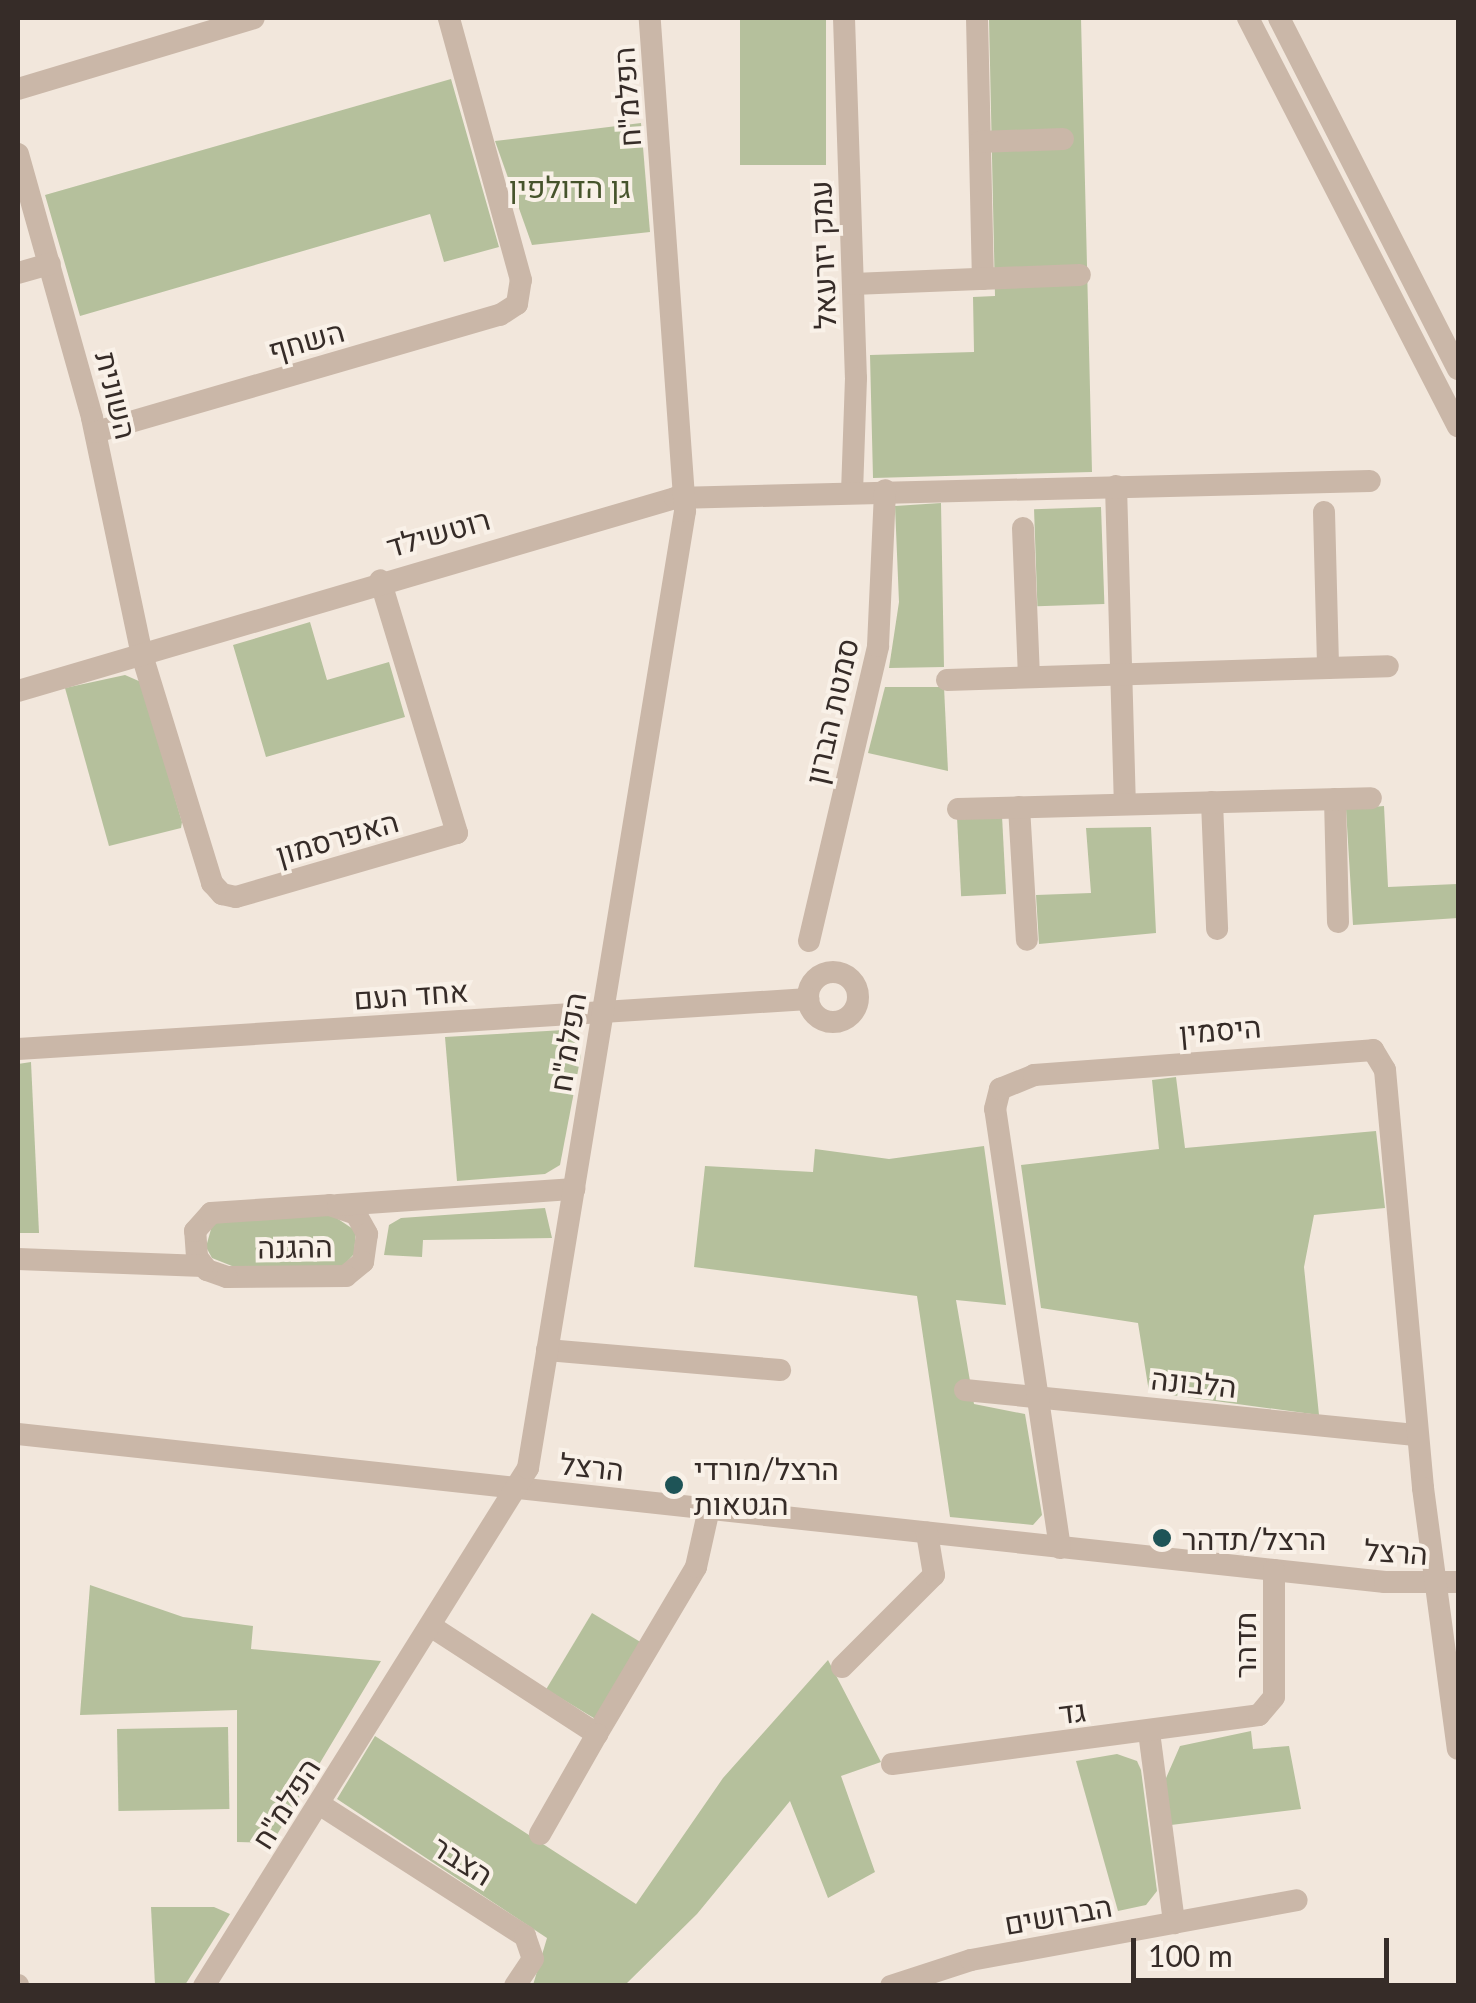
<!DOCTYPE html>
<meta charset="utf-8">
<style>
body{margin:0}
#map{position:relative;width:1476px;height:2003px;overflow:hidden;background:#f2e7dc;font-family:Lato,Heebo,sans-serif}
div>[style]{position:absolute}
.green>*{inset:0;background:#b5c09c;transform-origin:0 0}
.minor>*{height:22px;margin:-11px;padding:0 11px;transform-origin:11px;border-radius:11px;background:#cab7a8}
.minor>.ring{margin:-11px;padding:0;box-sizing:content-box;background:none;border:22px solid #cab7a8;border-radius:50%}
.dots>*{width:28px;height:28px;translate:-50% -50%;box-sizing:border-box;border:5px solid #f9f1e8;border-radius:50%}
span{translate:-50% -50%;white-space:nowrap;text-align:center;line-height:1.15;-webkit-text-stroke:8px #f9f1e8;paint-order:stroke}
.street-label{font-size:30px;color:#362c28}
.park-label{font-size:30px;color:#46542c}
.poi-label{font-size:30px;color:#362c28}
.left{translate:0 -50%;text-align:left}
.frame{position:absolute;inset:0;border:20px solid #362c28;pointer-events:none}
.scale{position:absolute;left:1131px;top:1938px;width:258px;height:45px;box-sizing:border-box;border:5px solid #362c28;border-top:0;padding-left:12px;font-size:30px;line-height:35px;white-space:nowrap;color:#362c28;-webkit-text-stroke:8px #f9f1e8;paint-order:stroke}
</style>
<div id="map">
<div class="green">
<div style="left:740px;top:18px;width:86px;height:147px"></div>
<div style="clip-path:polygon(989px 18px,1081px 18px,1092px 472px,873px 478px,870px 355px,974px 352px,973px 297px,995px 296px)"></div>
<div style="clip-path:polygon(451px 79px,499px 247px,444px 262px,430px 214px,80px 316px,45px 195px)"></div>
<div style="clip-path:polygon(641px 123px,650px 232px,532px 245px,495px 141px)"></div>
<div style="clip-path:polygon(941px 503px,944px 667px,889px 668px,899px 602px,895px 506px)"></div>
<div style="left:1101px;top:507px;width:97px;height:67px;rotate:88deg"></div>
<div style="clip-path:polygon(310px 622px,327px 680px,389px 662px,405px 717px,266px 757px,233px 645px)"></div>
<div style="clip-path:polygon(125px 675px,141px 682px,182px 822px,181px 828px,109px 846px,65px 688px)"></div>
<div style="clip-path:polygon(885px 687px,944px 687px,948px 771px,868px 753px)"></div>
<div style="clip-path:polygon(1384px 806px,1388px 887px,1457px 884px,1458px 918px,1353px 925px,1346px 809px)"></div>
<div style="left:1002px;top:816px;width:78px;height:45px;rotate:87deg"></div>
<div style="clip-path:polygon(1151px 827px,1156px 933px,1039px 944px,1036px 895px,1091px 893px,1086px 828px)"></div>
<div style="clip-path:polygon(564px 1030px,580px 1042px,581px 1055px,560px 1165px,545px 1174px,457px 1181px,445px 1037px)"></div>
<div style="clip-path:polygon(31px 1062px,39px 1233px,18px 1233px,18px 1064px)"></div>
<div style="clip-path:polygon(1176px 1077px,1185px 1148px,1376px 1131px,1385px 1208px,1314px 1215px,1304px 1267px,1319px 1415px,1149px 1392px,1138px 1323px,1041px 1308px,1021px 1165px,1159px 1149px,1152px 1080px)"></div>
<div style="clip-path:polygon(984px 1146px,1006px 1305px,956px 1300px,974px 1404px,1025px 1414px,1042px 1515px,1033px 1525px,950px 1517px,917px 1296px,694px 1267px,705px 1166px,813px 1172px,815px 1149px,889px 1159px)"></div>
<div style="clip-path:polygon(545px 1208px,552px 1238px,423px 1240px,422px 1257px,384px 1255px,389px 1225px,401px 1218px)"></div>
<div style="clip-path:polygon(332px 1215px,356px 1231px,354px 1254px,343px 1266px,232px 1266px,212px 1258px,206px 1247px,213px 1222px)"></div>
<div style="clip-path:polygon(90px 1585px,183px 1617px,253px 1626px,251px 1649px,381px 1661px,272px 1843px,237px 1842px,237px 1710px,80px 1715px)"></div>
<div style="left:592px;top:1613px;width:57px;height:89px;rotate:31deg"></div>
<div style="clip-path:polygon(828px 1660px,881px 1762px,841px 1776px,875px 1872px,828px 1898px,790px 1801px,697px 1914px,625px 1985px,533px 1985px,547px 1938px,337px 1799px,375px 1736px,636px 1904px,723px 1778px)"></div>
<div style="left:228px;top:1727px;width:82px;height:111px;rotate:89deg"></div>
<div style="clip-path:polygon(1251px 1731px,1253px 1749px,1289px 1746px,1301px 1809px,1171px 1825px,1163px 1785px,1180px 1746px)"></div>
<div style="clip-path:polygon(1117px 1754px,1137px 1761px,1141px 1770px,1157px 1891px,1146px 1905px,1118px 1911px,1076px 1761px)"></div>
<div style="clip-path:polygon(151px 1907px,214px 1907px,230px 1914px,185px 1985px,155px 1985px)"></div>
</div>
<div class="minor">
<div style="left:844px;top:18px;width:360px;rotate:88.1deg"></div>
<div style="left:856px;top:378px;width:113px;rotate:92deg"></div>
<div style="left:977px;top:18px;width:261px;rotate:88.7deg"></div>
<div style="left:1248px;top:18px;width:459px;rotate:62.8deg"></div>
<div style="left:1279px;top:18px;width:394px;rotate:63deg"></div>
<div style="left:18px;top:89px;width:246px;rotate:-16.7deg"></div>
<div style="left:980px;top:142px;width:83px;rotate:-2.1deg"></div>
<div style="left:18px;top:154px;width:274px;rotate:74.3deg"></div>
<div style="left:92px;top:418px;width:242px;rotate:78.1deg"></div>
<div style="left:142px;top:655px;width:239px;rotate:72.9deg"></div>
<div style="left:212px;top:883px;width:15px;rotate:48deg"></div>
<div style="left:222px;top:894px;width:14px;rotate:12deg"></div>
<div style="left:236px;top:897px;width:230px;rotate:-16.2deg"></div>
<div style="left:457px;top:833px;width:264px;rotate:-106.9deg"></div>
<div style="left:18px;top:273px;width:33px;rotate:-16deg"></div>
<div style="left:853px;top:284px;width:227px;rotate:-2.3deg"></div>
<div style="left:96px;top:432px;width:421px;rotate:-16.2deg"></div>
<div style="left:500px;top:315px;width:20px;rotate:-33deg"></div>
<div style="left:517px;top:304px;width:24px;rotate:-81deg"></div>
<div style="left:521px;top:280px;width:272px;rotate:-105.4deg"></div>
<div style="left:1116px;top:486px;width:318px;rotate:88.4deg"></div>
<div style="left:1324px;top:512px;width:156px;rotate:88.5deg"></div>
<div style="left:1023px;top:528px;width:149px;rotate:87.7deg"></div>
<div style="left:947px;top:680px;width:441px;rotate:-1.8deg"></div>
<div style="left:18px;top:691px;width:685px;rotate:-16.37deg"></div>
<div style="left:675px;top:498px;width:695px;rotate:-1.4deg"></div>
<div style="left:1335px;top:799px;width:123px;rotate:88.6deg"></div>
<div style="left:1212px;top:802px;width:127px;rotate:87.7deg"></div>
<div style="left:1019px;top:807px;width:133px;rotate:86.6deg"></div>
<div style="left:958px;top:809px;width:413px;rotate:-1.5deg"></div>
<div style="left:809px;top:941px;width:303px;rotate:-76.8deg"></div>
<div style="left:878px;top:646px;width:156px;rotate:-87.4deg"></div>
<div class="ring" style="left:808px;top:972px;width:28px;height:28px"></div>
<div style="left:18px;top:1049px;width:792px;rotate:-3.62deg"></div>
<div style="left:330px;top:1205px;width:28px;rotate:19deg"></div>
<div style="left:356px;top:1214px;width:23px;rotate:61deg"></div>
<div style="left:367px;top:1234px;width:28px;rotate:98deg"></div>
<div style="left:363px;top:1262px;width:22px;rotate:141deg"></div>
<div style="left:346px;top:1276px;width:119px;rotate:179.5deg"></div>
<div style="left:227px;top:1277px;width:21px;rotate:-161deg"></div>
<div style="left:207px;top:1270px;width:16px;rotate:-128deg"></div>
<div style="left:197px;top:1257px;width:26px;rotate:-94deg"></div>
<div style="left:195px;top:1231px;width:24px;rotate:-48deg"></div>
<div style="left:211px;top:1213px;width:119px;rotate:-3.8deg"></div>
<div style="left:338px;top:1205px;width:237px;rotate:-3.9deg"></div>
<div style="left:18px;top:1259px;width:185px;rotate:2.2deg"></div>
<div style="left:547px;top:1350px;width:234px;rotate:4.9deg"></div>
<div style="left:965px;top:1390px;width:455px;rotate:5.7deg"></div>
<div style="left:18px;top:1434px;width:1375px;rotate:6.18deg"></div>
<div style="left:1385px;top:1582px;width:73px"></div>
<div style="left:1060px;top:1548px;width:444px;rotate:-98.4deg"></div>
<div style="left:995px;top:1109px;width:21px;rotate:-76deg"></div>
<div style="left:1000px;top:1089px;width:37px;rotate:-22deg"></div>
<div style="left:1034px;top:1075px;width:340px;rotate:-4.2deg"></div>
<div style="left:1373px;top:1050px;width:23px;rotate:59deg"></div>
<div style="left:1385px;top:1070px;width:420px;rotate:84.8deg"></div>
<div style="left:1423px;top:1488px;width:263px;rotate:82.4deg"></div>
<div style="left:432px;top:1627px;width:197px;rotate:33deg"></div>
<div style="left:597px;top:1734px;width:194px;rotate:-59.3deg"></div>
<div style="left:696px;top:1567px;width:59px;rotate:-77.4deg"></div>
<div style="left:842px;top:1667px;width:130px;rotate:-45deg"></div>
<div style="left:934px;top:1575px;width:43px;rotate:-99.5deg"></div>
<div style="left:1149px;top:1732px;width:193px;rotate:82.5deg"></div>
<div style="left:892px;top:1764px;width:370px;rotate:-7.6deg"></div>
<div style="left:1259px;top:1715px;width:23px;rotate:-50deg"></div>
<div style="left:1274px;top:1697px;width:127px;rotate:-90deg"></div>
<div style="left:319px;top:1804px;width:245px;rotate:32.7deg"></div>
<div style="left:525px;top:1936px;width:24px;rotate:71deg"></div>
<div style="left:533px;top:1959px;width:32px;rotate:124deg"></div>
<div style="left:540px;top:1834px;width:115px;rotate:-60.3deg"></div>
<div style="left:18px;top:1985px;width:1px;rotate:90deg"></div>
<div style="left:204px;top:1986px;width:611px;rotate:-57.97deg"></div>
<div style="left:528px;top:1468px;width:970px;rotate:-80.68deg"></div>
<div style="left:685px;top:511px;width:494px;rotate:-94.1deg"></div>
<div style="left:891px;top:1986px;width:84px;rotate:-18deg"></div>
<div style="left:971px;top:1960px;width:331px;rotate:-10.4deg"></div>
</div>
<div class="dots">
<div style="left:674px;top:1485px;background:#1e5457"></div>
<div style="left:1162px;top:1538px;background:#1e5457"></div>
</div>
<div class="street-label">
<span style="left:626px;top:97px;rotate:-94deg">הפלמ"ח</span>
<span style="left:822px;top:255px;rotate:-92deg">עמק יזרעאל</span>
<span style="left:306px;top:340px;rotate:-16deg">השחף</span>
<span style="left:117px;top:395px;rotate:76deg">השונית</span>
<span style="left:438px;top:532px;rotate:-16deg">רוטשילד</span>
<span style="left:831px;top:711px;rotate:-77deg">סמטת הברון</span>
<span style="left:337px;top:837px;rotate:-16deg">האפרסמון</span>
<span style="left:411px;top:994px;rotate:-4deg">אחד העם</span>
<span style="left:1220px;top:1029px;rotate:-5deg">היסמין</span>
<span style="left:567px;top:1042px;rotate:-81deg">הפלמ"ח</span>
<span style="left:295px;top:1246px;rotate:-1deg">ההגנה</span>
<span style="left:1194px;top:1382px;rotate:6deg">הלבונה</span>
<span style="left:592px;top:1466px;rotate:6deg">הרצל</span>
<span style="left:1396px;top:1551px;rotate:4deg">הרצל</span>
<span style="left:1244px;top:1645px;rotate:-90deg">תדהר</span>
<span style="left:1072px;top:1711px;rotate:-7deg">גד</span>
<span style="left:285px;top:1803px;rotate:-58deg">הפלמ"ח</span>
<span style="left:463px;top:1860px;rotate:32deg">הצבר</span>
<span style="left:1058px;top:1914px;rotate:-10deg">הברושים</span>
</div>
<div class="park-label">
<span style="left:570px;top:186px">גן הדולפין</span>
</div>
<div class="poi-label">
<span class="left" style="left:694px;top:1485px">הרצל/מורדי<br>הגטאות</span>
<span class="left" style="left:1182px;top:1538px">הרצל/תדהר</span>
</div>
<div class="frame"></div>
<div class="scale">100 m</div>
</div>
